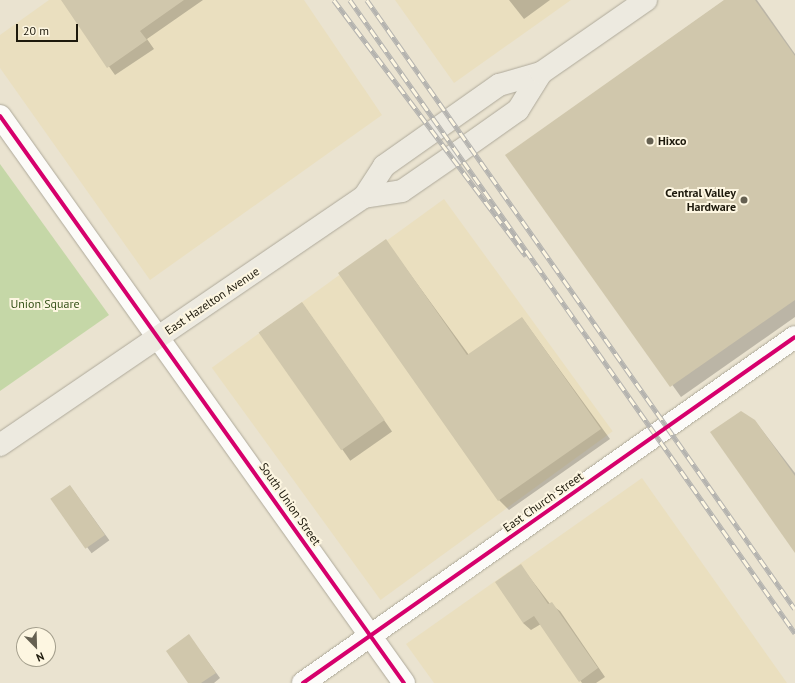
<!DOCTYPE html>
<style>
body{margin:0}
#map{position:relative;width:795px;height:683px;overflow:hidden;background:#eae3d0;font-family:"PT Sans",sans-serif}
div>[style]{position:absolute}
.built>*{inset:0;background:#eadfbf;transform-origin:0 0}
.green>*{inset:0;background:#c5d7a7}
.shadow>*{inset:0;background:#0003;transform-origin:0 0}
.building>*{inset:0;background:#d0c7ac;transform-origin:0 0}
.roads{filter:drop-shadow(0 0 1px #aea99a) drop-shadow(0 0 1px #aea99a)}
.minor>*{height:22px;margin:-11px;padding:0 11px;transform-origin:11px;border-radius:11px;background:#fcfbf8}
.major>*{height:22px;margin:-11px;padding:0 11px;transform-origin:11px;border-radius:11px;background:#edeae0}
.rail>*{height:4.5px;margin-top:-2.25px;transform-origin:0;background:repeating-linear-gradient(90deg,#fdf6e1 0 9px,#b4b3af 0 18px);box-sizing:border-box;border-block:1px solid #b4b3af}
.cycleway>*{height:4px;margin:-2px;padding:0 2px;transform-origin:2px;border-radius:2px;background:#d6006c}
.dots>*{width:11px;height:11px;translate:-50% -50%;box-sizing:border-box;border:2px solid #fdf6e1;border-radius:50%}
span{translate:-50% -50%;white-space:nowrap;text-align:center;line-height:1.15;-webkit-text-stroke:4px #fdf6e1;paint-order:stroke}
.poi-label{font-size:12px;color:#1d190c;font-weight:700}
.left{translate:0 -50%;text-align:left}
.right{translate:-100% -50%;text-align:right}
.street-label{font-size:12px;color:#1d190c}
.park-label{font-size:12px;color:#365219}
.north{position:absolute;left:16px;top:627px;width:40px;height:40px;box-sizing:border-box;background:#fdf6e1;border:1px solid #a39e8c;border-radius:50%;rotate:157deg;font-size:11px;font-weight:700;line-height:16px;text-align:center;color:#1d190c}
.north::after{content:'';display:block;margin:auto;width:14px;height:18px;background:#656051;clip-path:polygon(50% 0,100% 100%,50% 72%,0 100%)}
.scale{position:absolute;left:16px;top:24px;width:62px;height:18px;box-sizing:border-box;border:2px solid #1d190c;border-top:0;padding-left:5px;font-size:12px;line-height:14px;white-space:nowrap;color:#1d190c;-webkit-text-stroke:3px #fdf6e1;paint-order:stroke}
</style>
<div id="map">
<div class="built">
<div style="clip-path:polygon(49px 0,304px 0,382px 115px,150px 280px,0 68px,0 35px)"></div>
<div style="clip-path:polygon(395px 0,571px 0,454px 83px)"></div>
<div style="left:444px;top:199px;width:287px;height:287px;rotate:54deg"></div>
<div style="clip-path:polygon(642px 478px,787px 683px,434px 683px,406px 644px)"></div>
</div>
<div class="green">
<div style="clip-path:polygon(0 164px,109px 315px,0 391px)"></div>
</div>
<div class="shadow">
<div style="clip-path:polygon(62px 0,203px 0,147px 39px,154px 49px,115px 75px)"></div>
<div style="clip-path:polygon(509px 0,550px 0,524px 19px)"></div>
<div style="clip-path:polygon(725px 0,757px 0,795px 54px,795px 317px,681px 397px,507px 155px)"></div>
<div style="clip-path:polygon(386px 241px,469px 355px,522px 318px,610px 439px,509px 510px,499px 500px)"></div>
<div style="left:302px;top:303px;width:157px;height:51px;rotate:55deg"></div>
<div style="clip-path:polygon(755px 421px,795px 473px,795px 549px)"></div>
<div style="left:70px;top:486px;width:67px;height:22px;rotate:54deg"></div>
<div style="clip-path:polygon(521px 566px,550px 604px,560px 611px,605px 677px,596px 683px,582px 683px,541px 624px,531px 630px,523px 623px)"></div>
<div style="clip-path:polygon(189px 636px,220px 678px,214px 683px,189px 683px)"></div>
</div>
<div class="building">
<div style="clip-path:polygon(61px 0,184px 0,140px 31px,147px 40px,107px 68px)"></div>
<div style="clip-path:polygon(724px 0,755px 0,795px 56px,795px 300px,670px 387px,505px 155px)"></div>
<div style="clip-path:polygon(386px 239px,467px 355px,522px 317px,601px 429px,498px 501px,338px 273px)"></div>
<div style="left:302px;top:302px;width:144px;height:53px;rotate:55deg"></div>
<div style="clip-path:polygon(741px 411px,755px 420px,795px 476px,795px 553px,710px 432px)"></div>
<div style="left:70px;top:485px;width:61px;height:24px;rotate:55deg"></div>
<div style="clip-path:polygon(521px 564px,548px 604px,552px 602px,598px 668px,579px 682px,534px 616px,523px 623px,495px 582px)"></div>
<div style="clip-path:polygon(189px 634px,216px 673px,201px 683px,188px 683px,166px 651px)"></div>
</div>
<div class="roads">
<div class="minor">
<div style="left:0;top:116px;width:696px;rotate:54.53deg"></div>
<div style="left:303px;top:683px;width:601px;rotate:-35.12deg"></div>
</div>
<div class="major">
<div style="left:364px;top:197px;width:38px;rotate:-9deg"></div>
<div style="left:402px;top:191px;width:70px;rotate:-34.6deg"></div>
<div style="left:460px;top:151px;width:71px;rotate:-35.3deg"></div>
<div style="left:518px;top:110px;width:44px;rotate:-58.1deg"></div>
<div style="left:0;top:445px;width:440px;rotate:-34.3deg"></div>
<div style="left:364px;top:197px;width:37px;rotate:-57deg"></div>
<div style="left:384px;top:166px;width:141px;rotate:-35.2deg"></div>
<div style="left:499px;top:85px;width:44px;rotate:-15.9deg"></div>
<div style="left:541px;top:73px;width:128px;rotate:-34.8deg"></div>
</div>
</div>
<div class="rail">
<div style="left:334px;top:0;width:320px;rotate:53.1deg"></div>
<div style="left:350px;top:0;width:774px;rotate:54.89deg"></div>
<div style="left:367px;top:0;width:744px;rotate:54.9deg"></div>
</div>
<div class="cycleway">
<div style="left:0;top:116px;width:696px;rotate:54.53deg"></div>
<div style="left:303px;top:683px;width:601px;rotate:-35.12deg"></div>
</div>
<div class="dots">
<div style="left:650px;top:141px;background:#656051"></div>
<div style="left:744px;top:200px;background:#656051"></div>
</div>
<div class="poi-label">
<span class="left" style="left:658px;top:141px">Hixco</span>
<span class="right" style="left:736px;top:200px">Central Valley<br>Hardware</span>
</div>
<div class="street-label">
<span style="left:212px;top:301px;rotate:-34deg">East Hazelton Avenue</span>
<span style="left:543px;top:502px;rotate:-35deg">East Church Street</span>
<span style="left:290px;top:504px;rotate:55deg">South Union Street</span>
</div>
<div class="park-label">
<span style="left:45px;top:304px">Union Square</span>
</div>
<div class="north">N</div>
<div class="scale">20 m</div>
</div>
